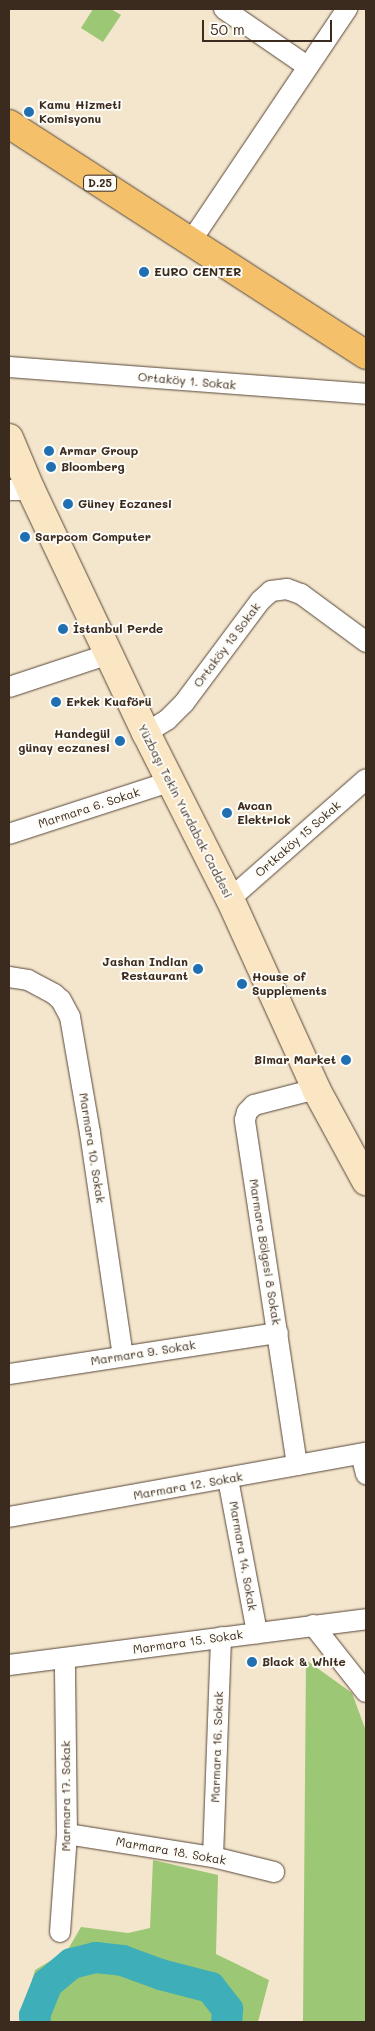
<!DOCTYPE html>
<meta charset="utf-8">
<style>
body{margin:0}
#map{position:relative;width:375px;height:2031px;overflow:hidden;background:#f4e6cd;font-family:Mali,sans-serif}
div>[style]{position:absolute}
.green>*{inset:0;background:#9cc774}
.river>*{height:31px;margin:-15.5px;padding:0 15.5px;transform-origin:15.5px;border-radius:15.5px;background:#3eaeb8}
.roads{filter:drop-shadow(0 0 1px #574638) drop-shadow(0 0 1px #574638)}
.street>*{height:20px;margin:-10px;padding:0 10px;transform-origin:10px;border-radius:10px;background:#fff}
.secondary>*{height:28px;margin:-14px;padding:0 14px;transform-origin:14px;border-radius:14px;background:#fbe6c3}
.primary>*{height:28px;margin:-14px;padding:0 14px;transform-origin:14px;border-radius:14px;background:#f4c16a}
.dots>*{width:14px;height:14px;translate:-50% -50%;box-sizing:border-box;border:2px solid #fdfcf7;border-radius:50%}
span{translate:-50% -50%;white-space:nowrap;text-align:center;line-height:1.15;-webkit-text-stroke:4px #fdfcf7;paint-order:stroke}
.shield-label span{padding:1px 4px;background:#fdfcf7;border:1px solid;border-radius:4px;-webkit-text-stroke-width:0}
.shield-label{font-size:11px;color:#3b2a1e;font-weight:700}
.poi-label{font-size:12px;color:#3b2a1e;font-weight:700}
.left{translate:0 -50%;text-align:left}
.right{translate:-100% -50%;text-align:right}
.street-label{font-size:12px;color:#3b2a1e}
.frame{position:absolute;inset:0;border:10px solid #3b2a1e;pointer-events:none}
.scale{position:absolute;left:202px;top:20px;width:130px;height:22px;box-sizing:border-box;border:2px solid #3b2a1e;border-top:0;padding-left:6px;font-size:15px;line-height:18px;white-space:nowrap;color:#3b2a1e;-webkit-text-stroke:4px #fdfcf7;paint-order:stroke}
</style>
<div id="map">
<div class="green">
<div style="clip-path:polygon(93px 9px,111px 9px,121px 15px,103px 42px,81px 28px)"></div>
<div style="clip-path:polygon(306px 1660px,352px 1693px,366px 1731px,366px 2022px,303px 2022px)"></div>
<div style="clip-path:polygon(153px 1860px,218px 1875px,216px 1954px,269px 1980px,258px 2022px,24px 2022px,22px 2015px,35px 1970px,67px 1951px,81px 1927px,128px 1933px,150px 1928px)"></div>
</div>
<div class="river">
<div style="left:35px;top:2022px;width:7px;rotate:-98deg"></div>
<div style="left:34px;top:2015px;width:35px;rotate:-68deg"></div>
<div style="left:47px;top:1983px;width:31px;rotate:-40deg"></div>
<div style="left:71px;top:1963px;width:25px;rotate:-14deg"></div>
<div style="left:95px;top:1957px;width:27px;rotate:6deg"></div>
<div style="left:122px;top:1960px;width:40px;rotate:20.2deg"></div>
<div style="left:160px;top:1974px;width:52px;rotate:14.6deg"></div>
<div style="left:210px;top:1987px;width:28px;rotate:52deg"></div>
<div style="left:227px;top:2009px;width:13px;rotate:94deg"></div>
</div>
<div class="roads">
<div class="street">
<div style="left:224px;top:9px;width:101px;rotate:34.5deg"></div>
<div style="left:191px;top:241px;width:280px;rotate:-56.1deg"></div>
<div style="left:9px;top:367px;width:358px;rotate:4.3deg"></div>
<div style="left:9px;top:490px;width:22px"></div>
<div style="left:9px;top:687px;width:105px;rotate:-18.3deg"></div>
<div style="left:146px;top:733px;width:25px;rotate:-32deg"></div>
<div style="left:167px;top:720px;width:24px;rotate:-45deg"></div>
<div style="left:184px;top:703px;width:127px;rotate:-53.3deg"></div>
<div style="left:260px;top:601px;width:15px;rotate:-42deg"></div>
<div style="left:271px;top:591px;width:16px;rotate:-7deg"></div>
<div style="left:287px;top:589px;width:15px;rotate:20deg"></div>
<div style="left:301px;top:594px;width:81px;rotate:36.4deg"></div>
<div style="left:9px;top:834px;width:168px;rotate:-18deg"></div>
<div style="left:230px;top:899px;width:181px;rotate:-41.4deg"></div>
<div style="left:9px;top:977px;width:19px;rotate:9deg"></div>
<div style="left:28px;top:980px;width:30px;rotate:28deg"></div>
<div style="left:54px;top:994px;width:9px;rotate:41deg"></div>
<div style="left:61px;top:1000px;width:19px;rotate:62deg"></div>
<div style="left:70px;top:1017px;width:118px;rotate:80.2deg"></div>
<div style="left:90px;top:1133px;width:225px;rotate:81.6deg"></div>
<div style="left:9px;top:1374px;width:272px;rotate:-8.7deg"></div>
<div style="left:361px;top:1454px;width:21px;rotate:76deg"></div>
<div style="left:297px;top:1465px;width:349px;rotate:-98.6deg"></div>
<div style="left:245px;top:1120px;width:8px;rotate:-76deg"></div>
<div style="left:247px;top:1112px;width:10px;rotate:-45deg"></div>
<div style="left:254px;top:1105px;width:64px;rotate:-14.5deg"></div>
<div style="left:228px;top:1479px;width:157px;rotate:79.3deg"></div>
<div style="left:9px;top:1517px;width:363px;rotate:-10.2deg"></div>
<div style="left:313px;top:1625px;width:85px;rotate:51.7deg"></div>
<div style="left:9px;top:1665px;width:360px;rotate:-7.3deg"></div>
<div style="left:67px;top:1834px;width:148px;rotate:9deg"></div>
<div style="left:213px;top:1857px;width:63px;rotate:13.8deg"></div>
<div style="left:213px;top:1857px;width:220px;rotate:-87.9deg"></div>
<div style="left:60px;top:1932px;width:98px;rotate:-85.9deg"></div>
<div style="left:67px;top:1834px;width:175px;rotate:-90.7deg"></div>
</div>
<div class="secondary">
<div style="left:9px;top:438px;width:56px;rotate:67.1deg"></div>
<div style="left:31px;top:490px;width:269px;rotate:64.7deg"></div>
<div style="left:146px;top:733px;width:186px;rotate:63.2deg"></div>
<div style="left:230px;top:899px;width:209px;rotate:65.6deg"></div>
<div style="left:316px;top:1089px;width:105px;rotate:61.5deg"></div>
</div>
<div class="primary">
<div style="left:9px;top:124px;width:425px;rotate:32.9deg"></div>
</div>
</div>
<div class="dots">
<div style="left:29px;top:112px;background:#1f6fb2"></div>
<div style="left:144px;top:272px;background:#1f6fb2"></div>
<div style="left:49px;top:451px;background:#1f6fb2"></div>
<div style="left:51px;top:467px;background:#1f6fb2"></div>
<div style="left:68px;top:504px;background:#1f6fb2"></div>
<div style="left:25px;top:537px;background:#1f6fb2"></div>
<div style="left:63px;top:629px;background:#1f6fb2"></div>
<div style="left:56px;top:702px;background:#1f6fb2"></div>
<div style="left:120px;top:741px;background:#1f6fb2"></div>
<div style="left:227px;top:813px;background:#1f6fb2"></div>
<div style="left:198px;top:969px;background:#1f6fb2"></div>
<div style="left:242px;top:984px;background:#1f6fb2"></div>
<div style="left:346px;top:1060px;background:#1f6fb2"></div>
<div style="left:252px;top:1662px;background:#1f6fb2"></div>
</div>
<div class="shield-label">
<span style="left:100px;top:183px">D.25</span>
</div>
<div class="poi-label">
<span class="left" style="left:39px;top:112px">Kamu Hizmeti<br>Komisyonu</span>
<span class="left" style="left:154px;top:272px">EURO CENTER</span>
<span class="left" style="left:59px;top:451px">Armar Group</span>
<span class="left" style="left:61px;top:467px">Bloomberg</span>
<span class="left" style="left:78px;top:504px">Güney Eczanesi</span>
<span class="left" style="left:35px;top:537px">Sarpcom Computer</span>
<span class="left" style="left:73px;top:629px">İstanbul Perde</span>
<span class="left" style="left:66px;top:702px">Erkek Kuaförü</span>
<span class="right" style="left:110px;top:741px">Handegül<br>günay eczanesi</span>
<span class="left" style="left:237px;top:813px">Avcan<br>Elektrick</span>
<span class="right" style="left:188px;top:969px">Jashan Indian<br>Restaurant</span>
<span class="left" style="left:252px;top:984px">House of<br>Supplements</span>
<span class="right" style="left:336px;top:1060px">Bimar Market</span>
<span class="left" style="left:262px;top:1662px">Black &amp; White</span>
</div>
<div class="street-label">
<span style="left:187px;top:381px;rotate:5deg">Ortaköy 1. Sokak</span>
<span style="left:227px;top:645px;rotate:-53deg">Ortaköy 13 Sokak</span>
<span style="left:89px;top:808px;rotate:-18deg">Marmara 6. Sokak</span>
<span style="left:185px;top:811px;rotate:63deg">Yüzbaşı Tekin Yurdabak Caddesi</span>
<span style="left:298px;top:839px;rotate:-41deg">Ortkaköy 15 Sokak</span>
<span style="left:92px;top:1148px;rotate:81deg">Marmara 10. Sokak</span>
<span style="left:265px;top:1252px;rotate:81deg">Marmara Bölgesi 8 Sokak</span>
<span style="left:143px;top:1353px;rotate:-9deg">Marmara 9. Sokak</span>
<span style="left:188px;top:1486px;rotate:-10deg">Marmara 12. Sokak</span>
<span style="left:243px;top:1556px;rotate:80deg">Marmara 14. Sokak</span>
<span style="left:188px;top:1642px;rotate:-8deg">Marmara 15. Sokak</span>
<span style="left:217px;top:1747px;rotate:-88deg">Marmara 16. Sokak</span>
<span style="left:66px;top:1796px;rotate:-90deg">Marmara 17. Sokak</span>
<span style="left:171px;top:1851px;rotate:10deg">Marmara 18. Sokak</span>
</div>
<div class="frame"></div>
<div class="scale">50 m</div>
</div>
